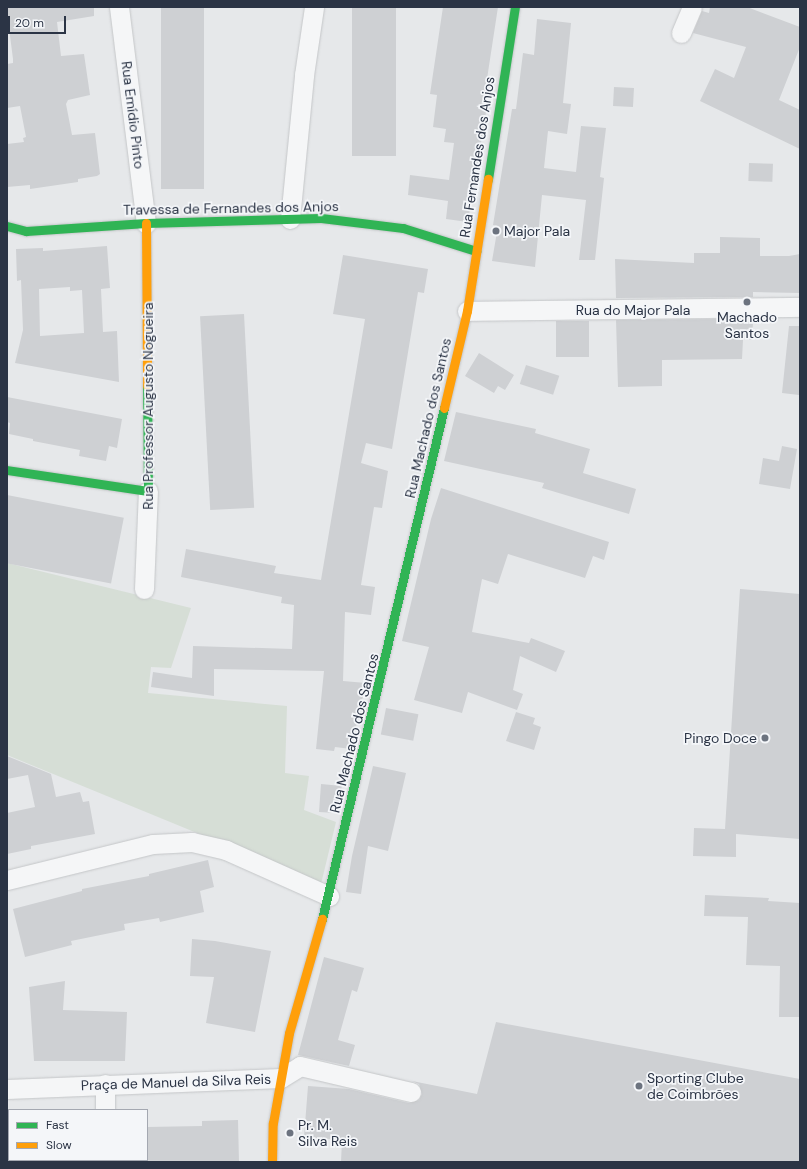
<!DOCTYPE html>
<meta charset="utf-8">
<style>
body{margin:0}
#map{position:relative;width:807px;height:1169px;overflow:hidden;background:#e6e8ea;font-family:"DM Sans",sans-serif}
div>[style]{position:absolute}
.green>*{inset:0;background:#d6ded6}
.building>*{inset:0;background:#ced0d3;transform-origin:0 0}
.roads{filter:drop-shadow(0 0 1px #c4c6c8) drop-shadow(0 0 1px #c4c6c8)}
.street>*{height:19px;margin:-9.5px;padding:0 9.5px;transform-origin:9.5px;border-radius:9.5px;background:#f5f6f7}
.fast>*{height:9px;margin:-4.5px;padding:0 4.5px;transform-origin:4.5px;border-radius:4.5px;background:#30b455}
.slow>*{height:9px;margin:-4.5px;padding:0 4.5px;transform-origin:4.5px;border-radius:4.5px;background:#ff9f0a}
.dots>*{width:11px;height:11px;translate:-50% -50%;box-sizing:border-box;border:2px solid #f4f6f9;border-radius:50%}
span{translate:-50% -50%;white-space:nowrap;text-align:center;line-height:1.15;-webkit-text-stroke:3.5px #f4f6f9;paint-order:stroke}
.street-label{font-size:14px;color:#2b3445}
.poi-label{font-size:14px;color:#2b3445}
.left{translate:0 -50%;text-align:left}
.right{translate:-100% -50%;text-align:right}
.frame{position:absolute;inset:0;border:8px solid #2b3445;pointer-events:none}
.legend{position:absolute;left:8px;top:1109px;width:140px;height:52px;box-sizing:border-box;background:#f4f6f9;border:1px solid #a4a8b1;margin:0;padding:5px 7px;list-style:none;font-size:12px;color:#2b3445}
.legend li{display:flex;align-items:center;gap:8px;height:20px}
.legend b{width:20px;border:1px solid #a4a8b1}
.scale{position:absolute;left:8px;top:16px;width:58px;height:18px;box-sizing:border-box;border:2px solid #2b3445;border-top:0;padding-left:5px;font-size:12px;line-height:14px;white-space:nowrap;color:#2b3445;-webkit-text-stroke:3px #f4f6f9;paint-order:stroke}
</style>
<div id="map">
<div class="green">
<div style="clip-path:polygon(7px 563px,191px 608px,171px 668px,151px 667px,148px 693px,287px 706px,285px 773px,309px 776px,304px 810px,336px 822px,321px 884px,7px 755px)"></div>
</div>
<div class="building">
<div style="clip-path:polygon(7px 7px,94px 7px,94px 16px,57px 22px,61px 56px,84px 54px,90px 95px,68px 100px,66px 104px,72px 135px,95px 133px,100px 174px,97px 176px,78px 179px,78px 182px,30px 189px,30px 185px,7px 187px,7px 144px,24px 142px,23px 138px,26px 137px,20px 106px,7px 108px,7px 64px,13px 63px,13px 59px,9px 28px,7px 29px)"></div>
<div style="left:161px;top:7px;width:43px;height:182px"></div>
<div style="left:352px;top:7px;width:44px;height:149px"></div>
<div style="clip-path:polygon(443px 7px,498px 7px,483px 105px,487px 106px,468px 222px,446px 219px,448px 201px,408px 195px,410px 175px,449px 180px,454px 143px,444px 142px,446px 129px,433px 127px,437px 95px,430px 94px)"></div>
<div style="clip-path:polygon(710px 7px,747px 7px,800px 27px,800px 47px,779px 100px,800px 110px,800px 149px,700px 101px,715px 69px,734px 78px,746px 47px,693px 33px,702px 11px,709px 13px)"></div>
<div style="clip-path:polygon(537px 19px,571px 23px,563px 103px,571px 104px,567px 134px,548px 131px,544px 168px,576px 172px,581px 126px,606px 128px,600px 177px,604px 178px,595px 260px,579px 260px,586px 200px,542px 195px,535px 267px,492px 261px,498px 226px,493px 225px,512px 109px,516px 109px,523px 53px,534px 55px)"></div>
<div style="left:614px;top:87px;width:20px;height:19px;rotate:3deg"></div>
<div style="left:749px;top:163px;width:24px;height:18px;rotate:2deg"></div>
<div style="clip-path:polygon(720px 237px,760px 238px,760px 256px,789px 256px,800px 254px,800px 293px,753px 292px,753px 297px,616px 298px,615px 259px,694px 263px,694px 253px,720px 253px)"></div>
<div style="clip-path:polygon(evenodd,107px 246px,110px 288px,101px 289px,103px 332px,117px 331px,119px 382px,15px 363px,23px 330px,21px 280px,17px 281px,16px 249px,43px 248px,43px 251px,107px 246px,70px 287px,70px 291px,82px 290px,84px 333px,40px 336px,39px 289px,70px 287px)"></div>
<div style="clip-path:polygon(343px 255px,428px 269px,424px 293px,418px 292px,392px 449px,366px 443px,361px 463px,388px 471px,382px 508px,374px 507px,361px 585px,375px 587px,371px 615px,345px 612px,343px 681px,366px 683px,351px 749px,335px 747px,334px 751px,316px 749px,324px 671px,214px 669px,214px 696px,151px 687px,153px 672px,192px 678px,193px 646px,292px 649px,294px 605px,281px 603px,282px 597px,181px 577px,186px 549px,276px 566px,274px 573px,321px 580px,365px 319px,333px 314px)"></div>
<div style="left:244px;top:314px;width:194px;height:44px;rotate:87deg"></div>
<div style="clip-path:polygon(721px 319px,753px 322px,752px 340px,743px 340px,742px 359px,662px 360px,662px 386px,618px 387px,616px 320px)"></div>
<div style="left:556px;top:321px;width:33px;height:36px"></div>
<div style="clip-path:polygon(789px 326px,800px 326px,799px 395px,782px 393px)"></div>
<div style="clip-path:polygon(479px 353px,514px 375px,505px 390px,498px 386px,494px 393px,465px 376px)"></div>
<div style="left:526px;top:365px;width:35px;height:20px;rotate:18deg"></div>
<div style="clip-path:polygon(7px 397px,122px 419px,117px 448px,109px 446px,106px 461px,79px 456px,80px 450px,33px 441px,33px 439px,9px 434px,10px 423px,7px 422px)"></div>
<div style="clip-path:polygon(456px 412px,536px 429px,535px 433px,590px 449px,583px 473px,636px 489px,629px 514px,542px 488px,544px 483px,444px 461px)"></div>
<div style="clip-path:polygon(782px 446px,797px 449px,790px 489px,759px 484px,763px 458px,779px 461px)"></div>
<div style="clip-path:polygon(441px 488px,609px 542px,604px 560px,593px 556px,585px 578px,508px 554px,498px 584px,482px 579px,472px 632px,529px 643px,531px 638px,565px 651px,556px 672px,520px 656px,513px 690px,523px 694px,517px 710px,468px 692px,462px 713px,414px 700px,429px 647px,402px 641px,431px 519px)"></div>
<div style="left:7px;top:495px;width:119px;height:67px;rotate:11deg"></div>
<div style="clip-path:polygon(740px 589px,800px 594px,800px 839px,736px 834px,736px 857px,693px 856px,694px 828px,725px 829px)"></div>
<div style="left:386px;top:708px;width:33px;height:27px;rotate:11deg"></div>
<div style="clip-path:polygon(516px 712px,535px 718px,533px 724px,541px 727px,534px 750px,506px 741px)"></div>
<div style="clip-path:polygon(7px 756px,51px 774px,56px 797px,80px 792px,83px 802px,89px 801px,95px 834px,31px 846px,31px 849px,7px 854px,7px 813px,35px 807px,28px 775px,7px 779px)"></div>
<div style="clip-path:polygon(373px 766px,406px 773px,388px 851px,368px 846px,361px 894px,346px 892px,352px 856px)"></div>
<div style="clip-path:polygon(321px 784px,342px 786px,336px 813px,319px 812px)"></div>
<div style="clip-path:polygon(208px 860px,214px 887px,200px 891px,204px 912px,160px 922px,159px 918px,124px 924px,125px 930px,71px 941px,72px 945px,25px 957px,13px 909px,82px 891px,82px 889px,149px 876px,149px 874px)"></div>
<div style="clip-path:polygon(705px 895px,769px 898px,768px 901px,800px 903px,800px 1017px,779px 1017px,780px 966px,746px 965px,748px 917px,704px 916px)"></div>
<div style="clip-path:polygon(192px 939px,215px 941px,271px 951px,255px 1032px,206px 1023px,214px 977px,190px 976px)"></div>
<div style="clip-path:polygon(324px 957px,364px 968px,357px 992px,352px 990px,338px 1040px,355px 1045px,349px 1066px,298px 1055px)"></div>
<div style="clip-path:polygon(65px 981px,63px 1010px,127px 1012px,125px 1061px,34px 1061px,29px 987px)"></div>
<div style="clip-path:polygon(496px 1022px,800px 1079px,800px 1162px,341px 1162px,342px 1140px,304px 1137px,308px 1086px,349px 1089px,409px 1103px,419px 1100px,422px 1094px,419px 1084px,412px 1081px,477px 1094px)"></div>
<div style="clip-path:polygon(238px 1120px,239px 1162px,147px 1161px,147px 1127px,202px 1126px,202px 1121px)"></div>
</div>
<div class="roads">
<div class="street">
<div style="left:119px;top:7px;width:218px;rotate:82.9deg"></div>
<div style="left:681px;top:33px;width:28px;rotate:-67deg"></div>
<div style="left:290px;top:219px;width:145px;rotate:-84.4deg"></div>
<div style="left:304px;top:75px;width:69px;rotate:-81.6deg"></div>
<div style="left:467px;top:311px;width:333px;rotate:-0.7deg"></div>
<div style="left:144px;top:589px;width:98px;rotate:-87.7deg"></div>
<div style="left:7px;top:880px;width:150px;rotate:-13.9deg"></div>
<div style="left:153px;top:844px;width:39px;rotate:-3deg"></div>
<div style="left:192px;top:842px;width:35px;rotate:13deg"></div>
<div style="left:226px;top:850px;width:113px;rotate:24.1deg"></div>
<div style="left:105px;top:1084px;width:26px;rotate:90deg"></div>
<div style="left:7px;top:1089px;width:274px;rotate:-2.3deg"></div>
<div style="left:281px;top:1078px;width:22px;rotate:-32deg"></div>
<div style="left:300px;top:1066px;width:114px;rotate:13.2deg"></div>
<div style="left:107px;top:1160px;width:2px;rotate:90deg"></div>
</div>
<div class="fast">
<div style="left:488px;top:179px;width:174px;rotate:-81.1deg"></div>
<div style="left:7px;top:226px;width:20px;rotate:15deg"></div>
<div style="left:26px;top:231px;width:120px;rotate:-3.8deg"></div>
<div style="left:146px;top:223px;width:175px;rotate:-1.6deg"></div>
<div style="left:321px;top:218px;width:83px;rotate:7deg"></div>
<div style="left:403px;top:228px;width:77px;rotate:17.5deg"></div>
<div style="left:7px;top:470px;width:143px;rotate:8.5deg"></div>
<div style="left:148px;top:491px;width:105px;rotate:-90.5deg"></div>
<div style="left:322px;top:919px;width:525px;rotate:-76.57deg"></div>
</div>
<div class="slow">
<div style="left:146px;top:223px;width:163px;rotate:89.6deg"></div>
<div style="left:444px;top:408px;width:100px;rotate:-76.7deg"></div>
<div style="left:467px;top:311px;width:134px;rotate:-81deg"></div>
<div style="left:272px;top:1162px;width:39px;rotate:-89deg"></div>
<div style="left:273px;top:1123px;width:91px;rotate:-79.9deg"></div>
<div style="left:289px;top:1033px;width:119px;rotate:-73.9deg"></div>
</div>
</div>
<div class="dots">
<div style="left:496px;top:231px;background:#6c737f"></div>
<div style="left:747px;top:302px;background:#6c737f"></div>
<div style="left:765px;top:738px;background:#6c737f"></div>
<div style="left:639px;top:1086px;background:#6c737f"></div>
<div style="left:290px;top:1133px;background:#6c737f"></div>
</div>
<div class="street-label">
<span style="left:133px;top:115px;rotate:83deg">Rua Emídio Pinto</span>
<span style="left:477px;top:157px;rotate:-81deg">Rua Fernandes dos Anjos</span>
<span style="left:231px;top:208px;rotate:-1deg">Travessa de Fernandes dos Anjos</span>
<span style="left:633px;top:310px">Rua do Major Pala</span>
<span style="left:148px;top:406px;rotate:-90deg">Rua Professor Augusto Nogueira</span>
<span style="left:428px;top:418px;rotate:-77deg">Rua Machado dos Santos</span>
<span style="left:354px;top:733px;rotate:-76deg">Rua Machado dos Santos</span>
<span style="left:176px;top:1082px;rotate:-2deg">Praça de Manuel da Silva Reis</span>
</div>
<div class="poi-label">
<span class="left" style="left:504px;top:231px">Major Pala</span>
<span style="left:747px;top:325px">Machado<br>Santos</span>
<span class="right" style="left:757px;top:738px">Pingo Doce</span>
<span class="left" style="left:647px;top:1086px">Sporting Clube<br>de Coimbrões</span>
<span class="left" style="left:298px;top:1133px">Pr. M.<br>Silva Reis</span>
</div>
<div class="frame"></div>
<ul class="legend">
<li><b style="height:5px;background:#30b455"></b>Fast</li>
<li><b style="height:5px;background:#ff9f0a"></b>Slow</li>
</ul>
<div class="scale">20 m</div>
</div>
